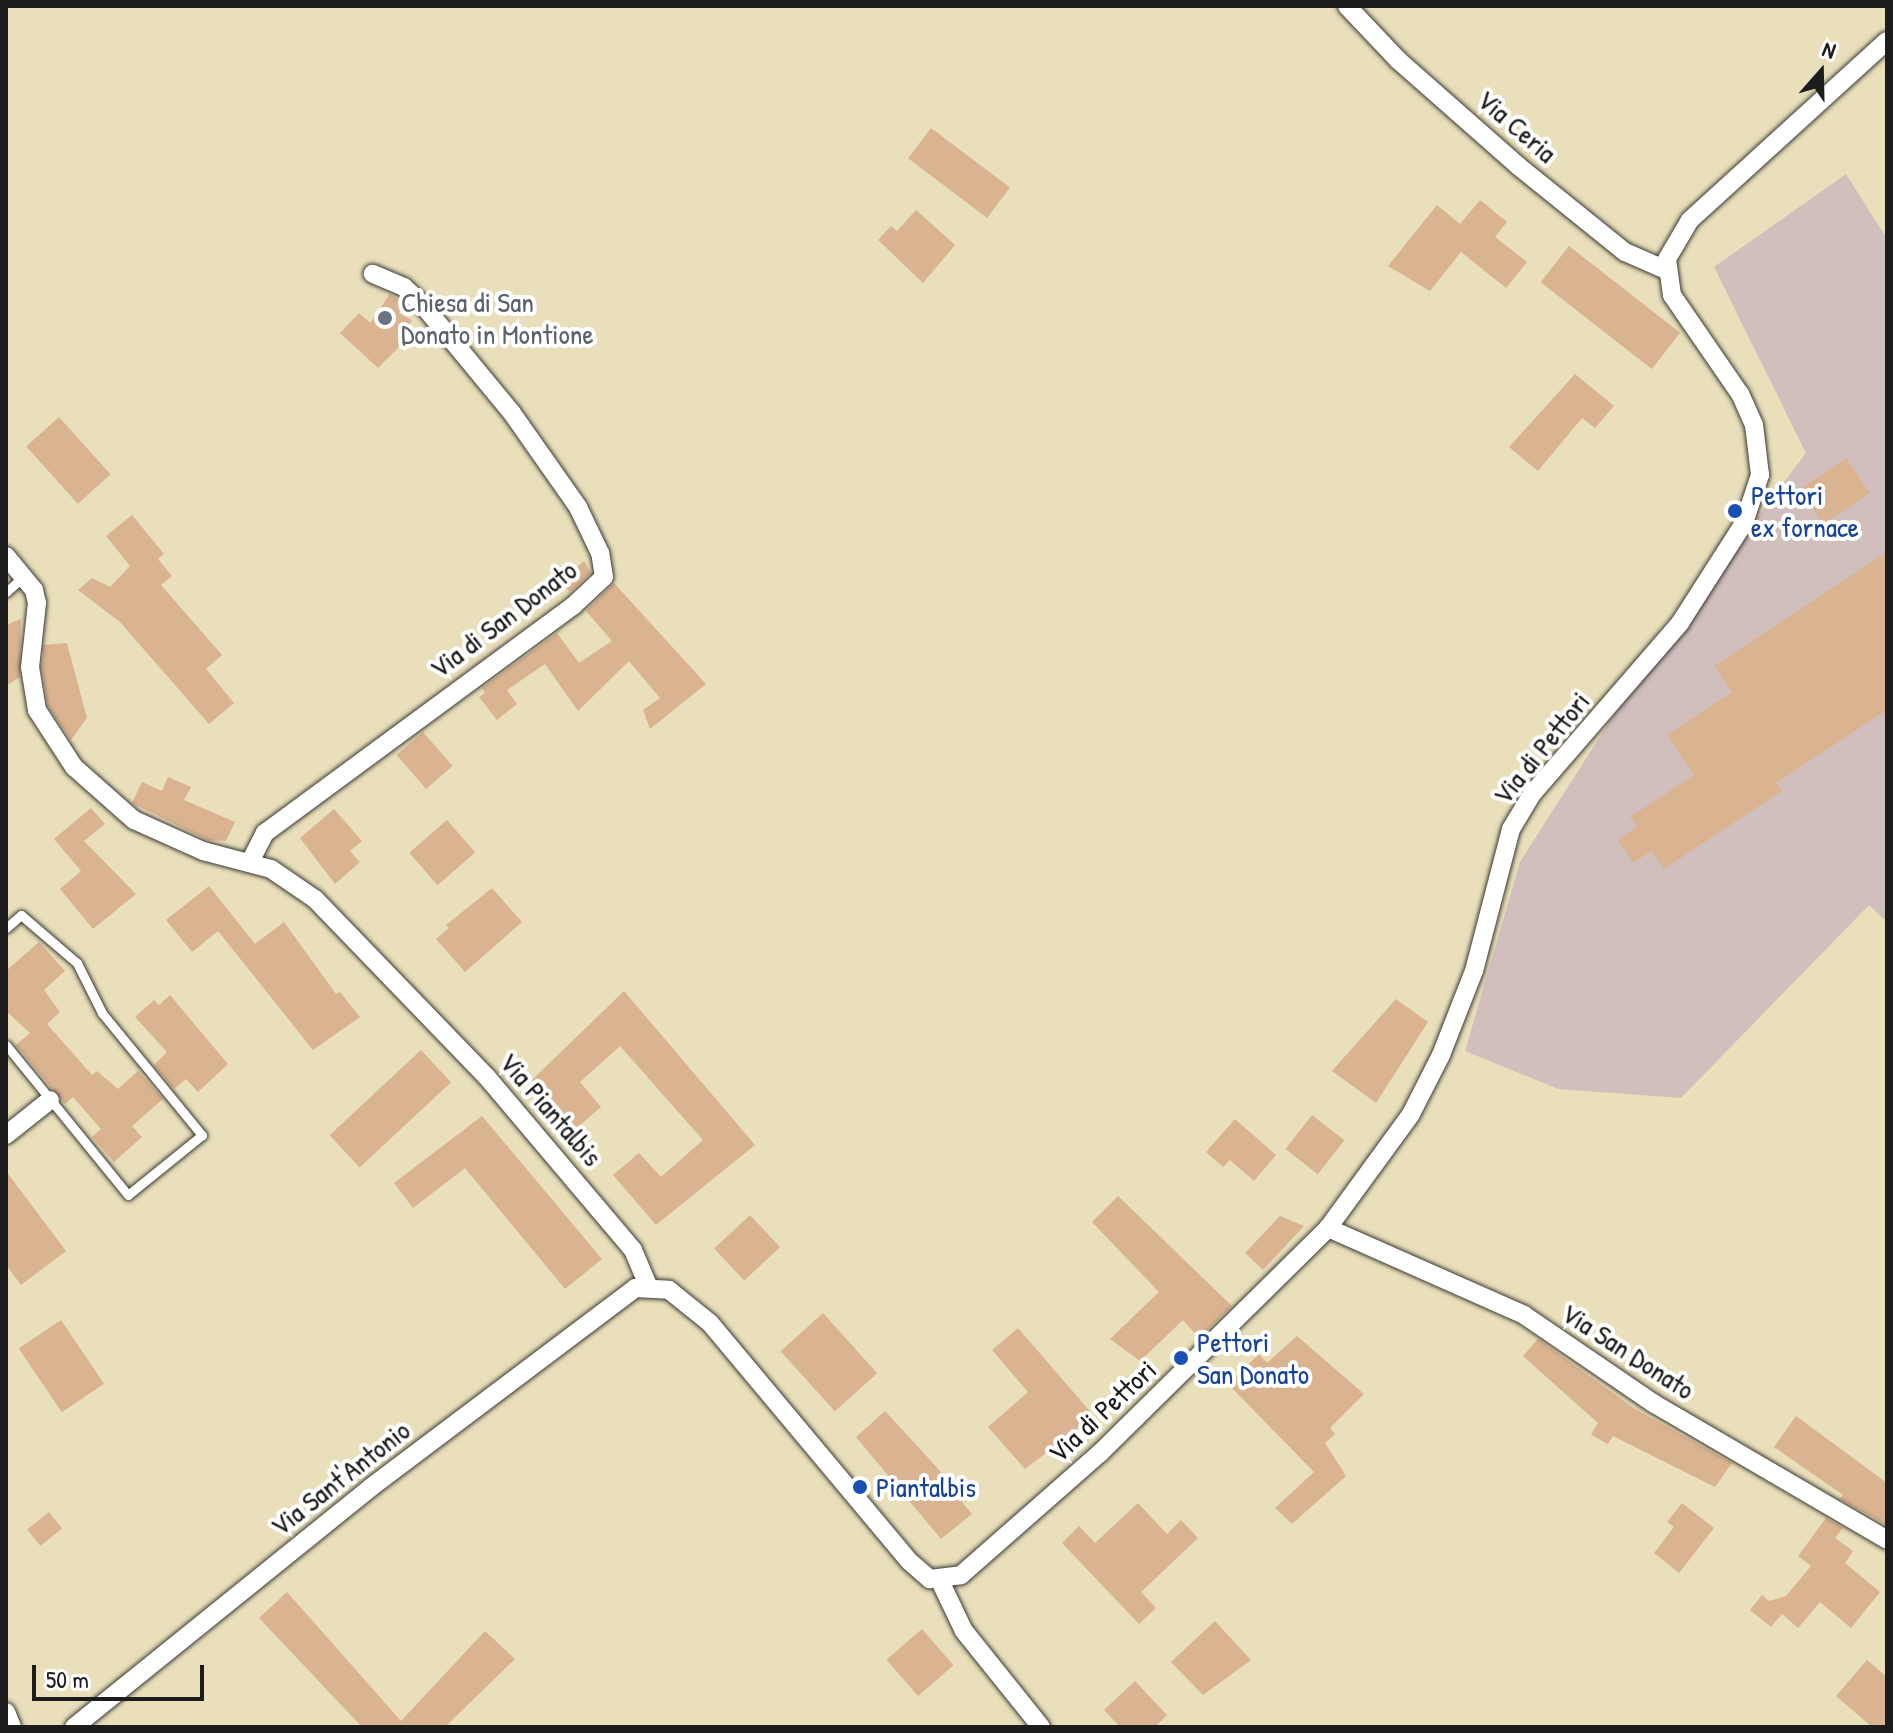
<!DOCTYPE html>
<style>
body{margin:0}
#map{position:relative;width:1893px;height:1733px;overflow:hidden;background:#e9dfbb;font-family:"Patrick Hand",sans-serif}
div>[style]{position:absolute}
.industrial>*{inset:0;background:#d1bfbd}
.building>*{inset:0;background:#dab391;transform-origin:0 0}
.roads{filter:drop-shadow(0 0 2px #3b3934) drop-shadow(0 0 2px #3b3934)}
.service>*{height:9px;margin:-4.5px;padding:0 4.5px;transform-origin:4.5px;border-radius:4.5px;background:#fff}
.minor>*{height:18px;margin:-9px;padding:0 9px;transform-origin:9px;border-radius:9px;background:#fff}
.dots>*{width:22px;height:22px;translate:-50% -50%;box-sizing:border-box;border:4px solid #fff;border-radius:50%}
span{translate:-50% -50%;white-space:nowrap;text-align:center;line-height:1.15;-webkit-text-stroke:8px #fff;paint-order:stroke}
.street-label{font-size:28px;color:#1c1c1c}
.worship-label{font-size:28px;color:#5b616d}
.left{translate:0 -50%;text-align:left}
.transit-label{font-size:28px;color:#164399}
.frame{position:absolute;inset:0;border:8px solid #1c1c1c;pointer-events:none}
.north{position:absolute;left:1781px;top:32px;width:80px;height:80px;-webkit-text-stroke:6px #fff;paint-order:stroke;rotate:20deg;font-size:22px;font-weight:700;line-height:32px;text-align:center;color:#1c1c1c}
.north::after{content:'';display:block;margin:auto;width:28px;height:36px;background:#1c1c1c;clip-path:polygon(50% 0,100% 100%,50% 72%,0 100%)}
.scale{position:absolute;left:32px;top:1665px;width:172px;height:36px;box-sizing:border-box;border:4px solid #1c1c1c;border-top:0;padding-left:10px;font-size:24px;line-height:28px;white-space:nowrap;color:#1c1c1c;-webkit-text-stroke:6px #fff;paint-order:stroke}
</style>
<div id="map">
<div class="industrial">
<div style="clip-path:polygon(1846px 174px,1887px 239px,1887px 922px,1869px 905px,1681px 1098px,1558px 1089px,1465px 1051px,1520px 862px,1640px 674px,1806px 453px,1714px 267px)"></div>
</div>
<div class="building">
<div style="left:931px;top:128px;width:99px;height:38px;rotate:37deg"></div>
<div style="clip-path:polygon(1480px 200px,1507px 222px,1495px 237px,1527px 262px,1506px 288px,1461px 252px,1430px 291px,1388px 266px,1437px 205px,1460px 224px)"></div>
<div style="clip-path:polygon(916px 210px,955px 245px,923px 283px,878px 240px,891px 226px,897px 231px)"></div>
<div style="left:1569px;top:246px;width:141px;height:46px;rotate:38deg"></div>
<div style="clip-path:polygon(390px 294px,405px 304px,399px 313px,412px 320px,397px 349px,378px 368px,340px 333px,359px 313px,370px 323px)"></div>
<div style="clip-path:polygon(1575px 374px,1614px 406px,1595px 428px,1582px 418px,1538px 471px,1509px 447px)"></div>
<div style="left:59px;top:417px;width:77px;height:44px;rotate:48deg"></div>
<div style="left:1846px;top:458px;width:42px;height:56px;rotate:56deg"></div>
<div style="clip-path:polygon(132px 515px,164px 554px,158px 559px,172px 576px,161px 585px,222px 655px,206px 669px,234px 703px,209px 724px,120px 622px,78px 590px,92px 578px,110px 587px,130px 566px,106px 536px)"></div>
<div style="clip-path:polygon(1887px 552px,1887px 710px,1776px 783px,1782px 791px,1664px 869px,1651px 851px,1633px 863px,1618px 840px,1637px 827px,1630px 817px,1694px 775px,1667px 735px,1732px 692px,1714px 666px)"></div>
<div style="clip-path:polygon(584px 561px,591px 573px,570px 592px,560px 581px)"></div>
<div style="clip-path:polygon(614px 583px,706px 684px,650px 729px,643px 710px,660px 698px,629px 661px,578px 711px,545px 664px,507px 690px,517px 704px,497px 720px,479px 697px,485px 693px,482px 688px,557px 633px,579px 663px,612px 641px,586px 611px)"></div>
<div style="clip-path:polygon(21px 619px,20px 677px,6px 686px,6px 625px)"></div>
<div style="clip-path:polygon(67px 643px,87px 718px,71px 740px,48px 706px,42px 667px,44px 645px)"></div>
<div style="left:423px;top:732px;width:45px;height:35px;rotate:49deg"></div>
<div style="clip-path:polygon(168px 777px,191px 787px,184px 800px,235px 822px,226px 841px,207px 840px,132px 803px,142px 782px,162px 791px)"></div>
<div style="clip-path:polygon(91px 808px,105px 824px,84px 841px,136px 894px,93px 929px,60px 889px,81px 871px,54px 839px)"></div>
<div style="clip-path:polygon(334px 809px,362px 841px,350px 851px,360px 862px,335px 884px,300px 838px)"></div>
<div style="left:447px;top:820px;width:43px;height:50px;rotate:49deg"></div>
<div style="clip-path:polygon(209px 886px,255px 944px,284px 922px,336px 994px,340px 992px,360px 1017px,313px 1050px,218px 931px,192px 952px,166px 920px)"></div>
<div style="clip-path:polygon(492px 888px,522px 922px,465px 972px,436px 939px,449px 928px,446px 925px)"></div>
<div style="clip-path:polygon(39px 942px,65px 971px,44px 990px,60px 1012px,47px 1024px,92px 1075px,97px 1071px,118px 1089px,138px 1071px,163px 1099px,132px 1126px,142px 1137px,114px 1162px,92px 1137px,101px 1129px,73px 1097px,65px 1104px,16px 1045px,30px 1033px,6px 1011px,6px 971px)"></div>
<div style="clip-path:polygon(624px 991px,755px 1145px,656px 1225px,613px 1175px,639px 1153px,661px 1177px,703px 1140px,620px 1046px,580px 1082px,601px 1107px,574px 1130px,532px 1080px)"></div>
<div style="clip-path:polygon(170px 995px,228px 1064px,198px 1092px,186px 1079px,174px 1089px,154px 1065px,167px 1052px,135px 1017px,154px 1000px,159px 1005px)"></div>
<div style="clip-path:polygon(1396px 999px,1428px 1022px,1376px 1103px,1332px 1071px)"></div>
<div style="left:421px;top:1050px;width:44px;height:125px;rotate:47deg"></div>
<div style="left:1312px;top:1115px;width:41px;height:43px;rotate:38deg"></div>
<div style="clip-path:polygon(482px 1116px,602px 1259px,565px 1289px,465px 1168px,413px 1208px,394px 1183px)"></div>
<div style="clip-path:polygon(1235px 1119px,1276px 1155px,1254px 1181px,1230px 1160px,1223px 1167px,1206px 1152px)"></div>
<div style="clip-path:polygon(6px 1171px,66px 1251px,21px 1285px,6px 1265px)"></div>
<div style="clip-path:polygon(1118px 1196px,1232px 1306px,1199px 1338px,1183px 1320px,1140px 1361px,1110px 1339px,1159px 1292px,1092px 1222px)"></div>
<div style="left:750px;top:1215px;width:44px;height:49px;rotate:47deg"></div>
<div style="clip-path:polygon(1280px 1216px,1304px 1226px,1263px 1270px,1245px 1253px)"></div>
<div style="left:823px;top:1313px;width:81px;height:57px;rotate:48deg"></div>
<div style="left:61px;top:1320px;width:77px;height:51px;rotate:56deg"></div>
<div style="clip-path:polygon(1018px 1328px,1094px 1416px,1025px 1469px,988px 1427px,1028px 1392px,992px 1350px)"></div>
<div style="clip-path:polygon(1297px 1336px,1364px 1394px,1330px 1428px,1335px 1434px,1325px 1443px,1346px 1476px,1292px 1524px,1275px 1508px,1314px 1472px,1228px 1384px,1259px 1354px,1267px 1363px)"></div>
<div style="clip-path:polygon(1538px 1339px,1635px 1409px,1732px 1463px,1715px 1487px,1613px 1436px,1608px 1444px,1591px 1435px,1598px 1423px,1523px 1356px)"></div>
<div style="clip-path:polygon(885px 1411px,966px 1499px,962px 1502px,972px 1514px,941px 1539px,856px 1437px)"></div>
<div style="clip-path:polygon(1796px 1416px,1887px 1483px,1887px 1525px,1840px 1499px,1843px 1495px,1774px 1447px)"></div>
<div style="clip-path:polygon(1138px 1503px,1167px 1534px,1181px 1520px,1198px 1538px,1141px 1592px,1156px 1608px,1139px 1624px,1062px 1543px,1079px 1526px,1095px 1543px)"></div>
<div style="clip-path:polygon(1682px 1503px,1714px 1528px,1679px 1573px,1654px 1553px,1674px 1527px,1667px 1522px)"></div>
<div style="left:49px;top:1512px;width:21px;height:28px;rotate:51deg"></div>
<div style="clip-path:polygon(1826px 1518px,1843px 1528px,1835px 1538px,1853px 1551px,1845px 1563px,1880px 1592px,1851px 1628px,1820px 1602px,1798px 1628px,1782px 1614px,1771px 1627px,1750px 1610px,1762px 1595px,1769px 1601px,1786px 1596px,1811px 1566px,1798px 1556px)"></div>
<div style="clip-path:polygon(287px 1592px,401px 1721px,485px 1631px,515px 1659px,445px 1727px,362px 1727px,259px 1618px)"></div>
<div style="clip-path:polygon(1215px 1621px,1251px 1660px,1203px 1695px,1171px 1662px)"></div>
<div style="left:922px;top:1629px;width:48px;height:47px;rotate:49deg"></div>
<div style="clip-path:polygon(1867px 1660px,1887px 1677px,1887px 1727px,1872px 1727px,1836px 1696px)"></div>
<div style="clip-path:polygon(1135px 1681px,1167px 1715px,1155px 1727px,1120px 1727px,1104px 1710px)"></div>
</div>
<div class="roads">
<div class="service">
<div style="left:6px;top:592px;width:21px;rotate:-41deg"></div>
<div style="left:6px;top:928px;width:20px;rotate:-41deg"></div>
<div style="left:21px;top:915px;width:74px;rotate:40.6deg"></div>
<div style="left:77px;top:963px;width:56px;rotate:63.4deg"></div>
<div style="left:102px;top:1013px;width:158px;rotate:50.7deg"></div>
<div style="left:202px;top:1135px;width:95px;rotate:141deg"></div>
<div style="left:128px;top:1195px;width:193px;rotate:-129.1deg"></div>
</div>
<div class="minor">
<div style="left:1347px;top:6px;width:74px;rotate:46.6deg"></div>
<div style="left:1398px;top:60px;width:159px;rotate:41.4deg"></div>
<div style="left:1517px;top:165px;width:139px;rotate:38.9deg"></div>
<div style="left:1625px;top:252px;width:43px;rotate:23.6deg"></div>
<div style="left:6px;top:556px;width:44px;rotate:50.5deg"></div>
<div style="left:34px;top:590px;width:13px;rotate:77deg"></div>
<div style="left:37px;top:603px;width:64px;rotate:96.2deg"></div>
<div style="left:30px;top:667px;width:44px;rotate:80.8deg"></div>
<div style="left:37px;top:710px;width:68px;rotate:57deg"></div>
<div style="left:74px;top:767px;width:80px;rotate:41.5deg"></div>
<div style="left:134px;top:820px;width:76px;rotate:24.2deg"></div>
<div style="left:203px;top:851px;width:70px;rotate:14.8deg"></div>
<div style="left:271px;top:869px;width:53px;rotate:34.3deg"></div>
<div style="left:315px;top:899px;width:246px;rotate:46deg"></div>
<div style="left:486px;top:1076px;width:228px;rotate:49.8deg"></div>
<div style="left:633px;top:1250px;width:38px;rotate:67deg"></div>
<div style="left:250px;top:862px;width:33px;rotate:-63deg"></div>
<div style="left:265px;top:833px;width:383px;rotate:-36.4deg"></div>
<div style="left:573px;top:606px;width:42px;rotate:-43.1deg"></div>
<div style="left:604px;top:577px;width:24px;rotate:-99deg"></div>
<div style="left:600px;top:553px;width:51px;rotate:-115.6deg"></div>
<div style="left:578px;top:507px;width:115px;rotate:-125.1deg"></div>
<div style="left:512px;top:413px;width:141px;rotate:-129.5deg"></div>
<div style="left:422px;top:304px;width:25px;rotate:-137deg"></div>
<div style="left:404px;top:287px;width:34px;rotate:-157deg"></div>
<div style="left:6px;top:1135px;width:56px;rotate:-38.5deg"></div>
<div style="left:1328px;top:1228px;width:214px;rotate:23.9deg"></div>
<div style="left:1524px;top:1315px;width:156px;rotate:34.3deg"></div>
<div style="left:1653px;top:1403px;width:271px;rotate:30.3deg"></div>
<div style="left:940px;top:1581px;width:55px;rotate:64.4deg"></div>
<div style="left:964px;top:1631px;width:123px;rotate:51.3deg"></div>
<div style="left:6px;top:1712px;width:16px;rotate:68deg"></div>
<div style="left:74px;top:1727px;width:380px;rotate:-38.9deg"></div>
<div style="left:370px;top:1488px;width:332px;rotate:-37deg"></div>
<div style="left:635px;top:1288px;width:34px;rotate:3deg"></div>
<div style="left:669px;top:1290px;width:53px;rotate:38.8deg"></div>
<div style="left:710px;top:1323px;width:310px;rotate:50.1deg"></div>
<div style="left:909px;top:1561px;width:28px;rotate:41deg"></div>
<div style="left:930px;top:1579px;width:31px;rotate:-7deg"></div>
<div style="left:961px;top:1575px;width:185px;rotate:-41.3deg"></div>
<div style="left:1100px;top:1453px;width:320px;rotate:-44.6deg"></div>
<div style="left:1328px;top:1228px;width:141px;rotate:-53.9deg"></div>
<div style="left:1411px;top:1114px;width:66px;rotate:-63deg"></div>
<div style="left:1441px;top:1055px;width:90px;rotate:-68.6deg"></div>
<div style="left:1474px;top:971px;width:147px;rotate:-75.4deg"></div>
<div style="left:1511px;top:829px;width:41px;rotate:-59deg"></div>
<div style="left:1532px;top:794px;width:226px;rotate:-49.1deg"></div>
<div style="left:1680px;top:623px;width:119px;rotate:-57.4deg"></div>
<div style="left:1744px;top:523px;width:51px;rotate:-71.6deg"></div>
<div style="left:1760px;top:475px;width:50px;rotate:-96.8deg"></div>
<div style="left:1754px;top:425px;width:34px;rotate:-114deg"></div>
<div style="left:1740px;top:394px;width:120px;rotate:-124.5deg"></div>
<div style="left:1672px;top:295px;width:36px;rotate:-98deg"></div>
<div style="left:1667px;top:259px;width:45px;rotate:-59.5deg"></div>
<div style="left:1690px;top:220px;width:266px;rotate:-42.3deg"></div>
</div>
</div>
<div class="dots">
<div style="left:385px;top:318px;background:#6b7280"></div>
<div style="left:1735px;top:511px;background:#1a4fb4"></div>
<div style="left:1181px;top:1358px;background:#1a4fb4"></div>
<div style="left:860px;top:1487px;background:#1a4fb4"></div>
</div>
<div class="street-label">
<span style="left:1517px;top:126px;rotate:41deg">Via Ceria</span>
<span style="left:503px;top:619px;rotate:-37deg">Via di San Donato</span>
<span style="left:1541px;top:748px;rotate:-51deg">Via di Pettori</span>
<span style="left:551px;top:1109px;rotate:49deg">Via Piantalbis</span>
<span style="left:1628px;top:1351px;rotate:33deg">Via San Donato</span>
<span style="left:1102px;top:1411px;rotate:-43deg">Via di Pettori</span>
<span style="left:340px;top:1478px;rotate:-38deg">Via Sant'Antonio</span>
</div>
<div class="worship-label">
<span class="left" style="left:401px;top:318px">Chiesa di San<br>Donato in Montione</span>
</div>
<div class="transit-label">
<span class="left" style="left:1751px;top:511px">Pettori<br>ex fornace</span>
<span class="left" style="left:1197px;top:1358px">Pettori<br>San Donato</span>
<span class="left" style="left:876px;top:1487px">Piantalbis</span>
</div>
<div class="frame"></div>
<div class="north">N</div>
<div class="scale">50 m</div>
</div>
